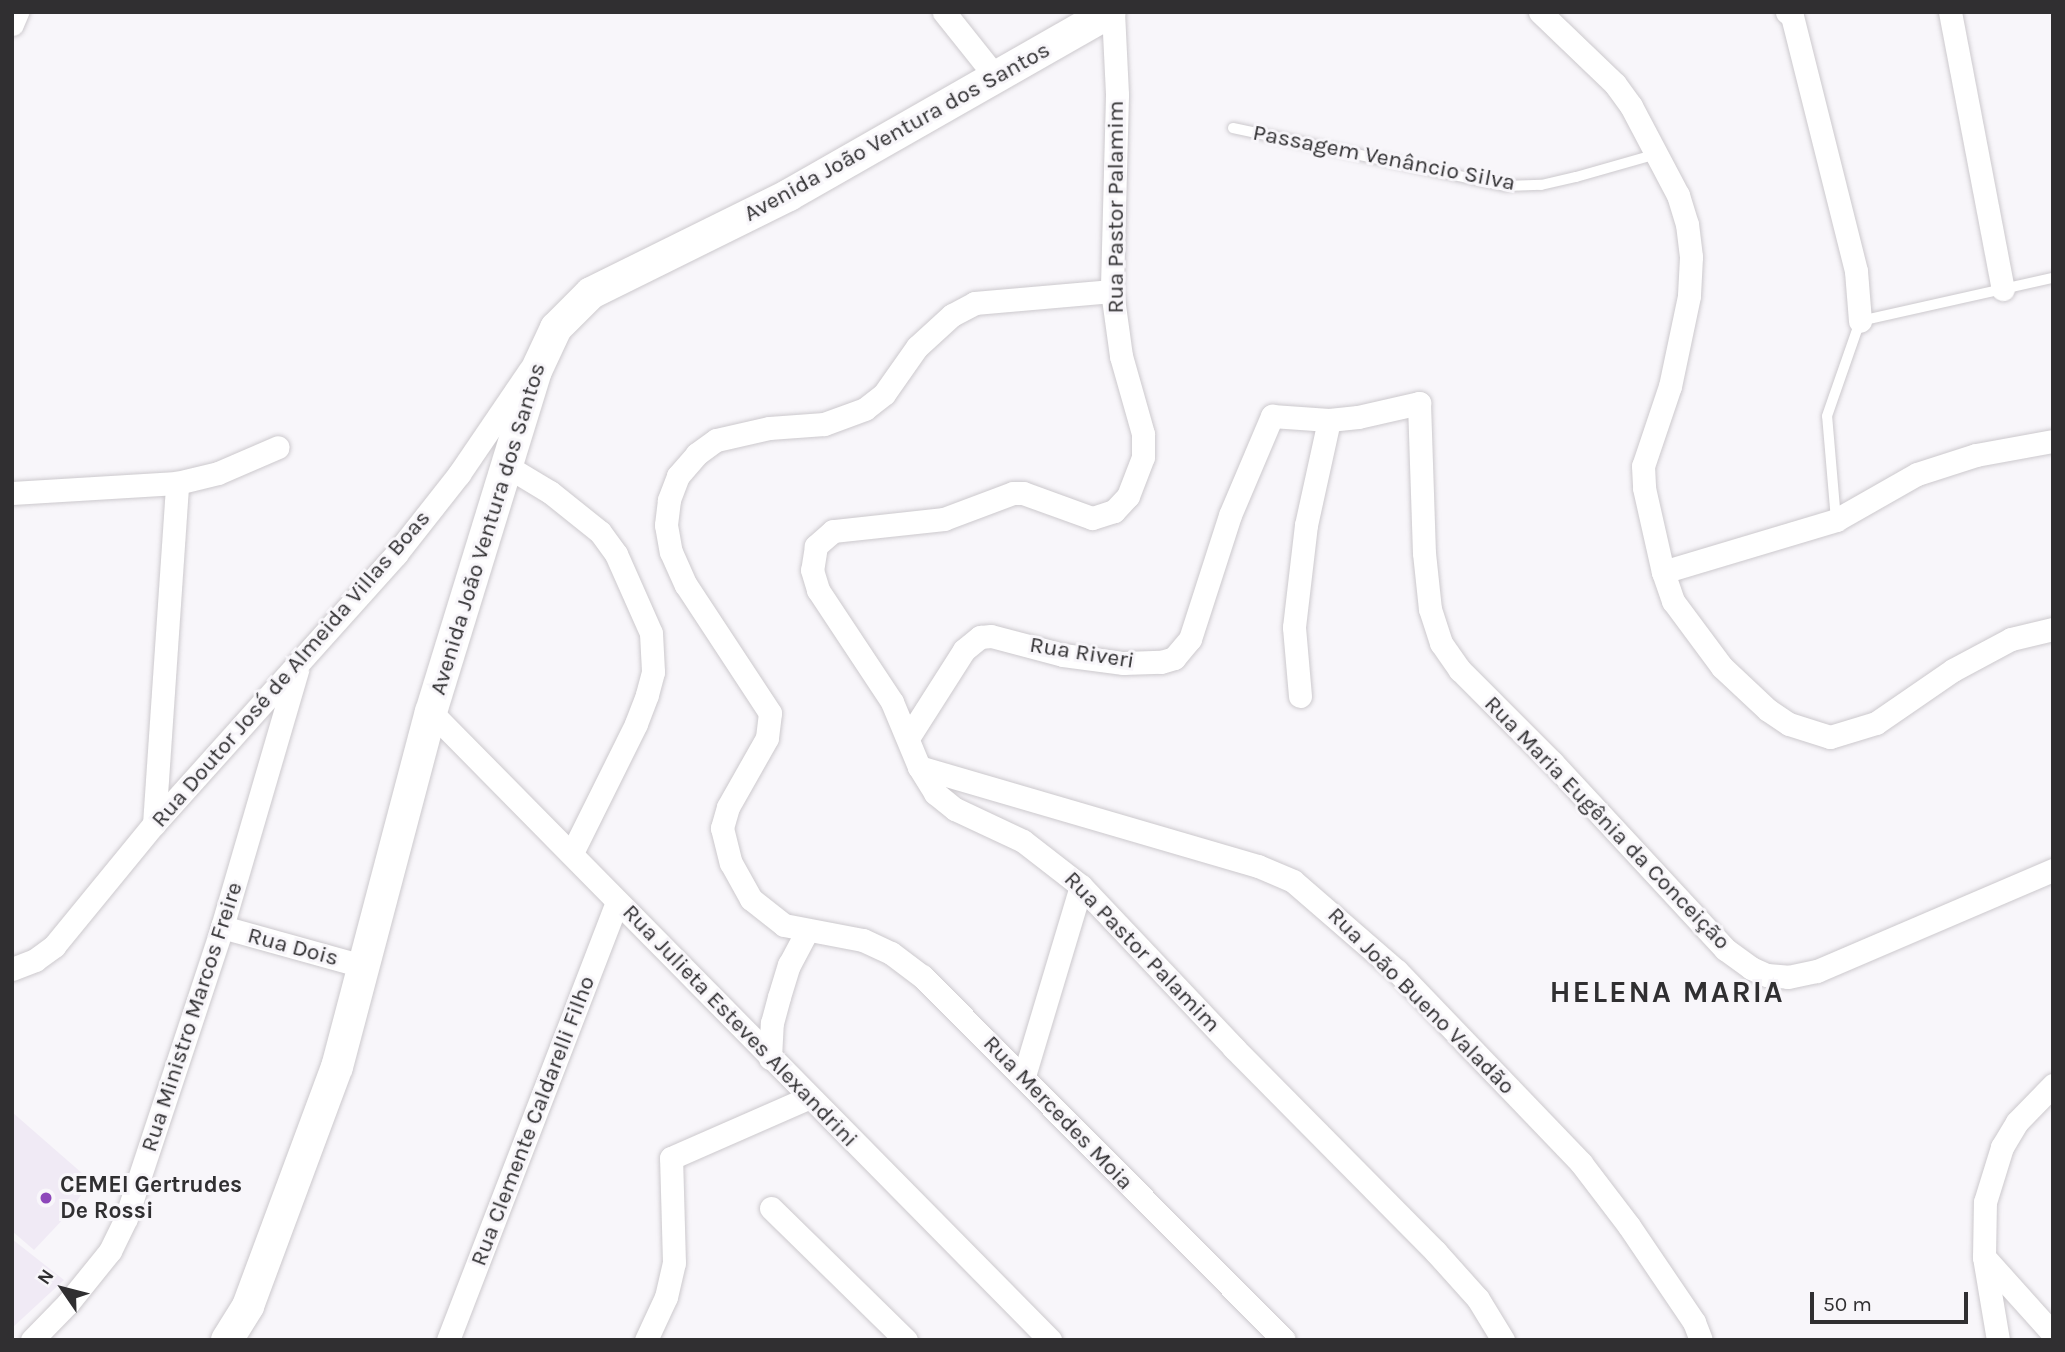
<!DOCTYPE html>
<meta charset="utf-8">
<style>
body{margin:0}
#map{position:relative;width:2065px;height:1352px;overflow:hidden;background:#f8f6fa;font-family:Karla,sans-serif}
div>[style]{position:absolute}
.built>*{inset:0;background:#f0eaf5}
.roads{filter:drop-shadow(0 0 2px #ccc9cd) drop-shadow(0 0 2px #ccc9cd)}
.service>*{height:10px;margin:-5px;padding:0 5px;transform-origin:5px;border-radius:5px;background:#fff}
.minor>*{height:23px;margin:-11.5px;padding:0 11.5px;transform-origin:11.5px;border-radius:11.5px;background:#fff}
.secondary>*{height:32px;margin:-16px;padding:0 16px;transform-origin:16px;border-radius:16px;background:#fff}
.dots>*{width:19px;height:19px;translate:-50% -50%;box-sizing:border-box;border:4px solid #f8f6fa;border-radius:50%}
span{translate:-50% -50%;white-space:nowrap;text-align:center;line-height:1.15;-webkit-text-stroke:6px #f8f6fa;paint-order:stroke}
.street-label{font-size:23px;color:#302f31}
.poi-label{font-size:23px;color:#302f31;font-weight:700}
.left{translate:0 -50%;text-align:left}
.district-label{font-size:30px;color:#302f31;font-weight:700;letter-spacing:2px}
.frame{position:absolute;inset:0;border:14px solid #302f31;pointer-events:none}
.north{position:absolute;left:28px;top:1254px;width:70px;height:70px;-webkit-text-stroke:5px #f8f6fa;paint-order:stroke;rotate:305deg;font-size:19px;font-weight:700;line-height:28px;text-align:center;color:#302f31}
.north::after{content:'';display:block;margin:auto;width:24px;height:32px;background:#302f31;clip-path:polygon(50% 0,100% 100%,50% 72%,0 100%)}
.scale{position:absolute;left:1810px;top:1292px;width:158px;height:32px;box-sizing:border-box;border:4px solid #302f31;border-top:0;padding-left:9px;font-size:21px;line-height:24px;white-space:nowrap;color:#302f31;-webkit-text-stroke:5px #f8f6fa;paint-order:stroke}
</style>
<div id="map">
<div class="built">
<div style="clip-path:polygon(12px 1112px,91px 1181px,67px 1215px,34px 1250px,12px 1231px)"></div>
<div style="clip-path:polygon(12px 1239px,64px 1280px,12px 1328px)"></div>
</div>
<div class="roads">
<div class="service">
<div style="left:1233px;top:128px;width:279px;rotate:12deg"></div>
<div style="left:1506px;top:186px;width:35px;rotate:-2deg"></div>
<div style="left:1541px;top:185px;width:36px;rotate:-13deg"></div>
<div style="left:1576px;top:177px;width:84px;rotate:-15.9deg"></div>
<div style="left:1836px;top:520px;width:104px;rotate:-94.9deg"></div>
<div style="left:1827px;top:416px;width:101px;rotate:-70.8deg"></div>
<div style="left:1860px;top:321px;width:198px;rotate:-12.6deg"></div>
</div>
<div class="minor">
<div style="left:944px;top:12px;width:82px;rotate:51.4deg"></div>
<div style="left:1113px;top:12px;width:83px;rotate:87.2deg"></div>
<div style="left:1117px;top:95px;width:196px;rotate:91.5deg"></div>
<div style="left:1112px;top:291px;width:66px;rotate:82.1deg"></div>
<div style="left:1121px;top:356px;width:81px;rotate:74.2deg"></div>
<div style="left:1143px;top:434px;width:23px;rotate:90deg"></div>
<div style="left:1143px;top:457px;width:42px;rotate:111deg"></div>
<div style="left:1128px;top:496px;width:21px;rotate:133deg"></div>
<div style="left:1114px;top:511px;width:23px;rotate:162deg"></div>
<div style="left:1092px;top:518px;width:73px;rotate:-160.1deg"></div>
<div style="left:1023px;top:493px;width:10px;rotate:180deg"></div>
<div style="left:1013px;top:493px;width:74px;rotate:159.4deg"></div>
<div style="left:944px;top:519px;width:112px;rotate:173.8deg"></div>
<div style="left:833px;top:531px;width:23px;rotate:139deg"></div>
<div style="left:816px;top:546px;width:24px;rotate:99deg"></div>
<div style="left:812px;top:570px;width:21px;rotate:73deg"></div>
<div style="left:818px;top:590px;width:134px;rotate:56.5deg"></div>
<div style="left:892px;top:702px;width:70px;rotate:67.4deg"></div>
<div style="left:919px;top:767px;width:31px;rotate:58deg"></div>
<div style="left:935px;top:793px;width:26px;rotate:39deg"></div>
<div style="left:955px;top:809px;width:75px;rotate:25.2deg"></div>
<div style="left:1023px;top:841px;width:73px;rotate:37.8deg"></div>
<div style="left:1081px;top:886px;width:223px;rotate:46.6deg"></div>
<div style="left:1234px;top:1048px;width:286px;rotate:45.3deg"></div>
<div style="left:1435px;top:1251px;width:64px;rotate:48.1deg"></div>
<div style="left:1478px;top:1299px;width:48px;rotate:58.6deg"></div>
<div style="left:1540px;top:12px;width:104px;rotate:43.8deg"></div>
<div style="left:1615px;top:84px;width:27px;rotate:54deg"></div>
<div style="left:1631px;top:106px;width:101px;rotate:62.2deg"></div>
<div style="left:1678px;top:195px;width:30px;rotate:73deg"></div>
<div style="left:1687px;top:224px;width:33px;rotate:83deg"></div>
<div style="left:1691px;top:257px;width:39px;rotate:93deg"></div>
<div style="left:1689px;top:296px;width:92px;rotate:101.9deg"></div>
<div style="left:1670px;top:386px;width:84px;rotate:108.6deg"></div>
<div style="left:1643px;top:466px;width:22px;rotate:87deg"></div>
<div style="left:1644px;top:488px;width:86px;rotate:77.3deg"></div>
<div style="left:1663px;top:572px;width:31px;rotate:71deg"></div>
<div style="left:1673px;top:601px;width:82px;rotate:53.4deg"></div>
<div style="left:1722px;top:667px;width:63px;rotate:43.1deg"></div>
<div style="left:1768px;top:710px;width:25px;rotate:34deg"></div>
<div style="left:1789px;top:724px;width:43px;rotate:17.6deg"></div>
<div style="left:1830px;top:737px;width:48px;rotate:-16.9deg"></div>
<div style="left:1876px;top:723px;width:93px;rotate:-34.5deg"></div>
<div style="left:1953px;top:670px;width:66px;rotate:-28.1deg"></div>
<div style="left:2011px;top:639px;width:43px;rotate:-13.4deg"></div>
<div style="left:1787px;top:12px;width:6px;rotate:39deg"></div>
<div style="left:1792px;top:16px;width:263px;rotate:75.9deg"></div>
<div style="left:1856px;top:271px;width:50px;rotate:85.4deg"></div>
<div style="left:1950px;top:12px;width:282px;rotate:79.2deg"></div>
<div style="left:12px;top:24px;width:13px;rotate:-67deg"></div>
<div style="left:1112px;top:291px;width:138px;rotate:175deg"></div>
<div style="left:975px;top:303px;width:26px;rotate:152deg"></div>
<div style="left:952px;top:315px;width:47px;rotate:137.6deg"></div>
<div style="left:917px;top:347px;width:57px;rotate:125.1deg"></div>
<div style="left:884px;top:394px;width:24px;rotate:142deg"></div>
<div style="left:865px;top:409px;width:44px;rotate:159.9deg"></div>
<div style="left:824px;top:424px;width:55px;rotate:175.8deg"></div>
<div style="left:769px;top:428px;width:54px;rotate:167.2deg"></div>
<div style="left:716px;top:440px;width:24px;rotate:144deg"></div>
<div style="left:697px;top:454px;width:29px;rotate:131deg"></div>
<div style="left:678px;top:476px;width:26px;rotate:111deg"></div>
<div style="left:669px;top:500px;width:25px;rotate:97deg"></div>
<div style="left:666px;top:525px;width:27px;rotate:80deg"></div>
<div style="left:671px;top:552px;width:36px;rotate:66deg"></div>
<div style="left:686px;top:585px;width:153px;rotate:56.7deg"></div>
<div style="left:770px;top:713px;width:25px;rotate:97deg"></div>
<div style="left:767px;top:738px;width:79px;rotate:119.5deg"></div>
<div style="left:728px;top:807px;width:22px;rotate:106deg"></div>
<div style="left:722px;top:828px;width:36px;rotate:76deg"></div>
<div style="left:731px;top:863px;width:41px;rotate:60.9deg"></div>
<div style="left:751px;top:899px;width:42px;rotate:38.2deg"></div>
<div style="left:784px;top:925px;width:80px;rotate:10.8deg"></div>
<div style="left:863px;top:940px;width:31px;rotate:25deg"></div>
<div style="left:891px;top:953px;width:39px;rotate:37deg"></div>
<div style="left:922px;top:976px;width:513px;rotate:45.16deg"></div>
<div style="left:505px;top:465px;width:52px;rotate:31deg"></div>
<div style="left:550px;top:492px;width:64px;rotate:38.7deg"></div>
<div style="left:600px;top:532px;width:27px;rotate:54deg"></div>
<div style="left:616px;top:554px;width:86px;rotate:66.1deg"></div>
<div style="left:651px;top:633px;width:39px;rotate:87deg"></div>
<div style="left:653px;top:672px;width:24px;rotate:105deg"></div>
<div style="left:647px;top:695px;width:31px;rotate:111deg"></div>
<div style="left:636px;top:724px;width:144px;rotate:116.4deg"></div>
<div style="left:12px;top:493px;width:165px;rotate:-3.5deg"></div>
<div style="left:177px;top:483px;width:42px;rotate:-13.7deg"></div>
<div style="left:218px;top:473px;width:65px;rotate:-23.4deg"></div>
<div style="left:1663px;top:572px;width:181px;rotate:-16.7deg"></div>
<div style="left:1836px;top:520px;width:93px;rotate:-29.6deg"></div>
<div style="left:1917px;top:474px;width:62px;rotate:-17.9deg"></div>
<div style="left:1976px;top:455px;width:78px;rotate:-10.3deg"></div>
<div style="left:1300px;top:696px;width:69px;rotate:-95deg"></div>
<div style="left:1294px;top:627px;width:103px;rotate:-83.3deg"></div>
<div style="left:1306px;top:525px;width:107px;rotate:-77.6deg"></div>
<div style="left:431px;top:712px;width:882px;rotate:45.41deg"></div>
<div style="left:908px;top:738px;width:104px;rotate:-57.5deg"></div>
<div style="left:964px;top:650px;width:21px;rotate:-39deg"></div>
<div style="left:980px;top:637px;width:11px;rotate:-5deg"></div>
<div style="left:991px;top:636px;width:74px;rotate:14.8deg"></div>
<div style="left:1063px;top:655px;width:61px;rotate:7.6deg"></div>
<div style="left:1123px;top:663px;width:38px;rotate:-2deg"></div>
<div style="left:1161px;top:662px;width:14px;rotate:-17deg"></div>
<div style="left:1174px;top:658px;width:25px;rotate:-50deg"></div>
<div style="left:1190px;top:639px;width:130px;rotate:-72.1deg"></div>
<div style="left:1230px;top:515px;width:108px;rotate:-67deg"></div>
<div style="left:1272px;top:416px;width:57px;rotate:4deg"></div>
<div style="left:1329px;top:420px;width:29px;rotate:-6deg"></div>
<div style="left:1358px;top:417px;width:63px;rotate:-12.9deg"></div>
<div style="left:1419px;top:403px;width:150px;rotate:88.1deg"></div>
<div style="left:1424px;top:553px;width:56px;rotate:83.9deg"></div>
<div style="left:1430px;top:609px;width:36px;rotate:72deg"></div>
<div style="left:1441px;top:643px;width:33px;rotate:55deg"></div>
<div style="left:1460px;top:670px;width:130px;rotate:45deg"></div>
<div style="left:1552px;top:762px;width:255px;rotate:47.2deg"></div>
<div style="left:1725px;top:949px;width:32px;rotate:36deg"></div>
<div style="left:1751px;top:968px;width:17px;rotate:24deg"></div>
<div style="left:1767px;top:975px;width:21px;rotate:5deg"></div>
<div style="left:1788px;top:977px;width:30px;rotate:-12deg"></div>
<div style="left:1817px;top:971px;width:257px;rotate:-23.2deg"></div>
<div style="left:919px;top:767px;width:353px;rotate:16.3deg"></div>
<div style="left:1258px;top:866px;width:38px;rotate:23deg"></div>
<div style="left:1293px;top:881px;width:138px;rotate:40.9deg"></div>
<div style="left:1397px;top:971px;width:266px;rotate:46.2deg"></div>
<div style="left:1581px;top:1163px;width:79px;rotate:52.7deg"></div>
<div style="left:1629px;top:1226px;width:116px;rotate:55.9deg"></div>
<div style="left:1694px;top:1322px;width:19px;rotate:69deg"></div>
<div style="left:154px;top:824px;width:342px;rotate:-86.1deg"></div>
<div style="left:222px;top:927px;width:146px;rotate:15.5deg"></div>
<div style="left:12px;top:969px;width:25px;rotate:-21deg"></div>
<div style="left:35px;top:960px;width:24px;rotate:-36deg"></div>
<div style="left:54px;top:946px;width:158px;rotate:-50.7deg"></div>
<div style="left:154px;top:824px;width:363px;rotate:-48.1deg"></div>
<div style="left:396px;top:554px;width:102px;rotate:-51.8deg"></div>
<div style="left:459px;top:474px;width:125px;rotate:-55.8deg"></div>
<div style="left:770px;top:1058px;width:35px;rotate:-87deg"></div>
<div style="left:772px;top:1023px;width:27px;rotate:-75deg"></div>
<div style="left:779px;top:997px;width:34px;rotate:-73deg"></div>
<div style="left:789px;top:965px;width:38px;rotate:-62deg"></div>
<div style="left:1024px;top:1076px;width:198px;rotate:-73.3deg"></div>
<div style="left:771px;top:1208px;width:189px;rotate:44.4deg"></div>
<div style="left:1984px;top:1257px;width:103px;rotate:48.1deg"></div>
<div style="left:32px;top:1340px;width:52px;rotate:-45.8deg"></div>
<div style="left:68px;top:1303px;width:67px;rotate:-51.1deg"></div>
<div style="left:110px;top:1251px;width:37px;rotate:-64deg"></div>
<div style="left:126px;top:1218px;width:306px;rotate:-71.7deg"></div>
<div style="left:222px;top:927px;width:267px;rotate:-73.7deg"></div>
<div style="left:448px;top:1340px;width:470px;rotate:-68.9deg"></div>
<div style="left:646px;top:1340px;width:47px;rotate:-65.1deg"></div>
<div style="left:666px;top:1297px;width:35px;rotate:-77deg"></div>
<div style="left:674px;top:1263px;width:105px;rotate:-91.6deg"></div>
<div style="left:671px;top:1158px;width:150px;rotate:-23.7deg"></div>
<div style="left:1998px;top:1340px;width:84px;rotate:-99.6deg"></div>
<div style="left:1984px;top:1257px;width:55px;rotate:-89deg"></div>
<div style="left:1985px;top:1202px;width:58px;rotate:-72.8deg"></div>
<div style="left:2002px;top:1147px;width:29px;rotate:-59deg"></div>
<div style="left:2017px;top:1122px;width:52px;rotate:-45.8deg"></div>
</div>
<div class="secondary">
<div style="left:227px;top:1340px;width:40px;rotate:-58deg"></div>
<div style="left:248px;top:1306px;width:255px;rotate:-69.6deg"></div>
<div style="left:337px;top:1067px;width:367px;rotate:-75.2deg"></div>
<div style="left:431px;top:712px;width:355px;rotate:-72.9deg"></div>
<div style="left:535px;top:373px;width:50px;rotate:-65deg"></div>
<div style="left:556px;top:328px;width:49px;rotate:-45deg"></div>
<div style="left:591px;top:293px;width:221px;rotate:-26.3deg"></div>
<div style="left:789px;top:195px;width:369px;rotate:-29.7deg"></div>
</div>
</div>
<div class="dots">
<div style="left:46px;top:1198px;background:#8d47ba"></div>
</div>
<div class="street-label">
<span style="left:897px;top:132px;rotate:-29deg">Avenida João Ventura dos Santos</span>
<span style="left:1384px;top:158px;rotate:11deg">Passagem Venâncio Silva</span>
<span style="left:1116px;top:207px;rotate:-90deg">Rua Pastor Palamim</span>
<span style="left:488px;top:529px;rotate:-73deg">Avenida João Ventura dos Santos</span>
<span style="left:1082px;top:653px;rotate:9deg">Rua Riveri</span>
<span style="left:291px;top:669px;rotate:-49deg">Rua Doutor José de Almeida Villas Boas</span>
<span style="left:1607px;top:823px;rotate:46deg">Rua Maria Eugênia da Conceição</span>
<span style="left:293px;top:947px;rotate:15deg">Rua Dois</span>
<span style="left:1142px;top:952px;rotate:46deg">Rua Pastor Palamim</span>
<span style="left:1421px;top:1001px;rotate:45deg">Rua João Bueno Valadão</span>
<span style="left:192px;top:1017px;rotate:-72deg">Rua Ministro Marcos Freire</span>
<span style="left:740px;top:1026px;rotate:46deg">Rua Julieta Esteves Alexandrini</span>
<span style="left:1058px;top:1113px;rotate:46deg">Rua Mercedes Moia</span>
<span style="left:533px;top:1121px;rotate:-69deg">Rua Clemente Caldarelli Filho</span>
</div>
<div class="poi-label">
<span class="left" style="left:60px;top:1198px">CEMEI Gertrudes<br>De Rossi</span>
</div>
<div class="district-label">
<span style="left:1667px;top:992px">HELENA MARIA</span>
</div>
<div class="frame"></div>
<div class="north">N</div>
<div class="scale">50 m</div>
</div>
